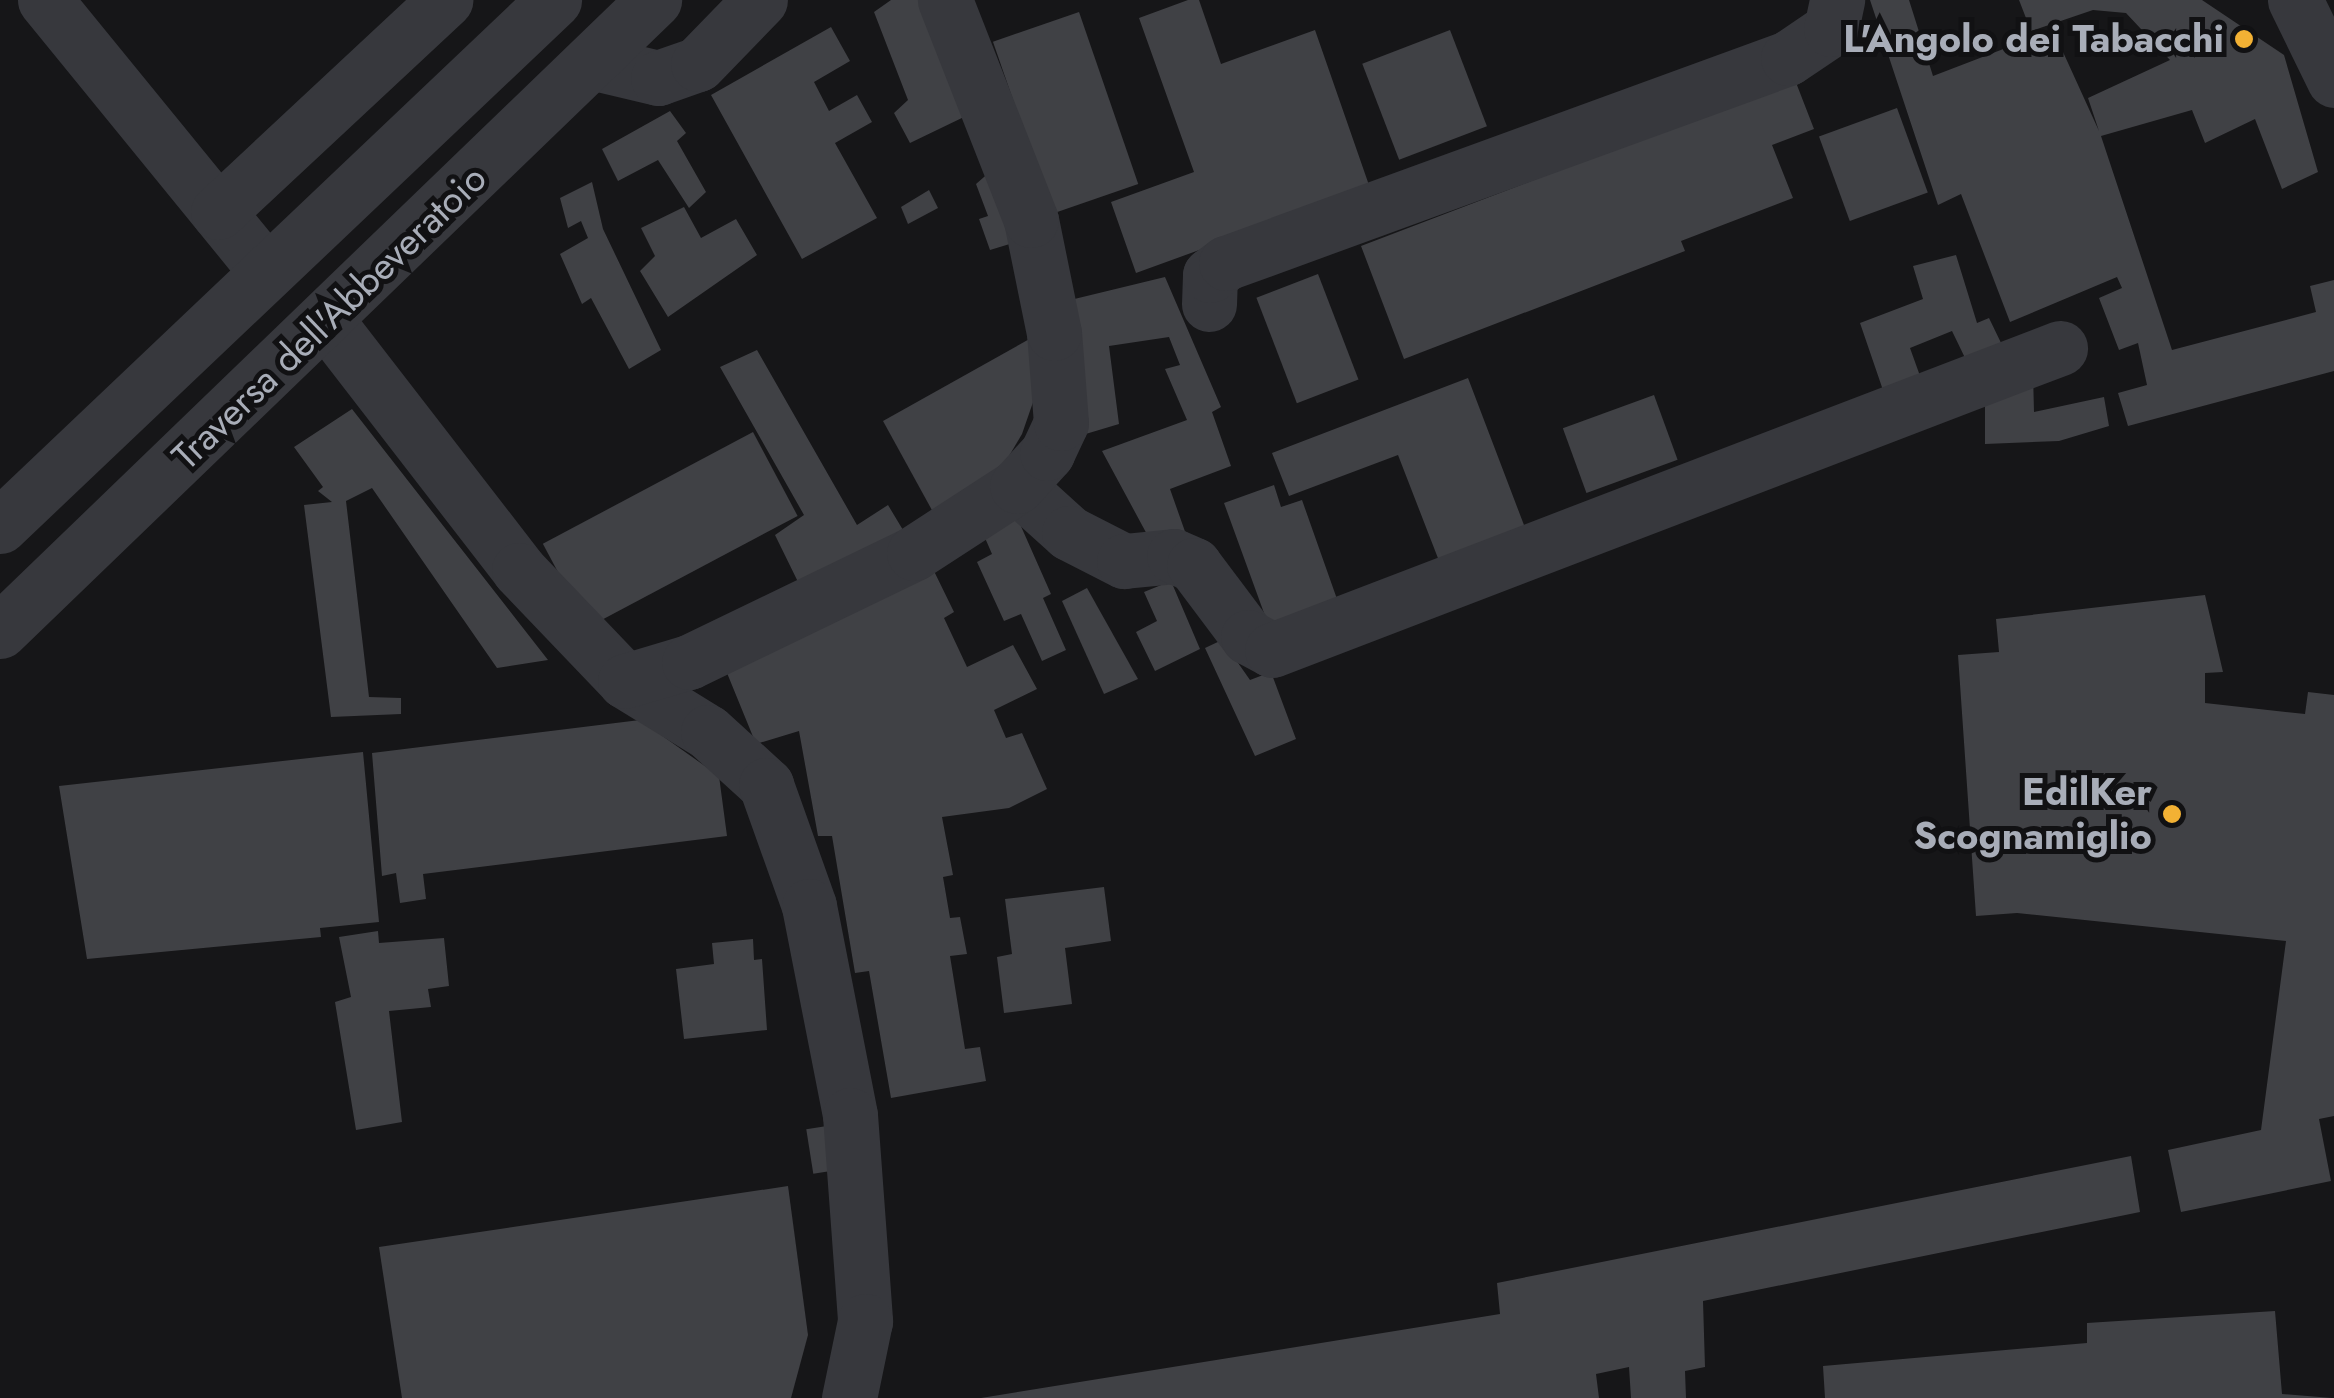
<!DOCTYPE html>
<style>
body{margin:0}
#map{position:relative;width:2334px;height:1398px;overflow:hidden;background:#161618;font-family:Jost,sans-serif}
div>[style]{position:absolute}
.building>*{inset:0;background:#404145;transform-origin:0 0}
.minor>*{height:55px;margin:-27.5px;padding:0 27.5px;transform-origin:27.5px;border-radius:27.5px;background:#37383d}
.dots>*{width:28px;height:28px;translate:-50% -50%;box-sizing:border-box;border:5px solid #111113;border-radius:50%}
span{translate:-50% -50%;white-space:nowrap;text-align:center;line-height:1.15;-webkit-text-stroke:10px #111113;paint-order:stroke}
.poi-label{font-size:38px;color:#a8adb8;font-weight:700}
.right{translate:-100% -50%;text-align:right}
.street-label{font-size:38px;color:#a8adb8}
</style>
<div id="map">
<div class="building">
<div style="clip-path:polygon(891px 0,921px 0,966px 116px,910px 143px,894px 113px,908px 100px,874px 12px)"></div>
<div style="clip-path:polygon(1188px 0,1199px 0,1221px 64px,1315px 30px,1370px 188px,1136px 273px,1111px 202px,1194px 172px,1139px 18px)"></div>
<div style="clip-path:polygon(1870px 0,1909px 0,1933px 76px,2053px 30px,2099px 131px,2088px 98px,2170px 60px,2126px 13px,2093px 10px,2031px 31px,2019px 0,2202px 0,2284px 55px,2318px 172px,2282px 189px,2255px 119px,2205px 143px,2192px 110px,2101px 136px,2172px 350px,2316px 312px,2310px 286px,2334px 280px,2334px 371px,2128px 426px,2118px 393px,2147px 385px,2138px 343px,2119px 350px,2099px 298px,2122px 288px,2117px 277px,2010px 322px,1961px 194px,1938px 205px)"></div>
<div style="left:1079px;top:12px;width:182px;height:91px;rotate:71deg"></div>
<div style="clip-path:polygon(831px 27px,850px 61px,814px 82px,829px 111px,857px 95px,872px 122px,835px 143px,877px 218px,802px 259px,711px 95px)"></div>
<div style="left:1450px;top:30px;width:103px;height:94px;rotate:69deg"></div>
<div style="clip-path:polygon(1795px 80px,1814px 129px,1772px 145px,1793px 198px,1681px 241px,1685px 251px,1404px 359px,1361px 246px)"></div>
<div style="left:1897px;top:108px;width:90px;height:83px;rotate:70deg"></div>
<div style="clip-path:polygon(670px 111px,686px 133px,677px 141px,706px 192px,689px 208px,658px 160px,618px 181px,602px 149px)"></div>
<div style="clip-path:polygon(992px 170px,1013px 243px,990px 250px,979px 219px,988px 216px,976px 184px)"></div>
<div style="clip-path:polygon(592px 182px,603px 229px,661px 350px,629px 369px,591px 298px,582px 304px,560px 254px,588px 238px,581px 221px,568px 228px,560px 198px)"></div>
<div style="clip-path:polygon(929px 190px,938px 208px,908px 224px,901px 207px)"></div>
<div style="clip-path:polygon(684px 207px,701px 238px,736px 219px,757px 255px,668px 317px,640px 271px,655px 256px,641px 228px)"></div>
<div style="clip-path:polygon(1956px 255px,1977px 323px,1989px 318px,2003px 347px,1967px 362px,1952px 331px,1910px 348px,1924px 387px,1885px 396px,1860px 323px,1923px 299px,1913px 266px)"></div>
<div style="left:1318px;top:274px;width:113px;height:66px;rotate:69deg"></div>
<div style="clip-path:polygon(1165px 277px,1221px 407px,1212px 412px,1231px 466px,1170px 489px,1188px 540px,1156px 551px,1102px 451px,1187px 420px,1165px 369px,1180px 365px,1169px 337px,1109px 346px,1119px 424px,1079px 436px,1062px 302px)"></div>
<div style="clip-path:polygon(1033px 337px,1040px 382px,1022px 434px,995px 480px,933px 512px,883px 421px)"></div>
<div style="clip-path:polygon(757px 350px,857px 525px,888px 505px,906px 535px,800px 586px,775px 535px,804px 515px,720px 367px)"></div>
<div style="clip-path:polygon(2033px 373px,2034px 412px,2104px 397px,2109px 426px,2059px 441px,1985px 444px,1985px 384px)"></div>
<div style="clip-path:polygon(1468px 378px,1527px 533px,1441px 566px,1398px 455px,1289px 496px,1272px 453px)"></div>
<div style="left:1654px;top:395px;width:69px;height:97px;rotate:70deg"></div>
<div style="clip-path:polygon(352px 409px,548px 660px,497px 668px,372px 488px,346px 501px,369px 697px,401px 698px,401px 714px,331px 717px,304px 505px,332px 502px,318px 491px,323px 487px,294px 447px)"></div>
<div style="left:753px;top:432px;width:95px;height:238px;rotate:62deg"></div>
<div style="clip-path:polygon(1274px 485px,1281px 507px,1302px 500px,1337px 599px,1268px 624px,1224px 503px)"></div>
<div style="clip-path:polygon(1016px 515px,1051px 594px,1043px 598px,1066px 650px,1042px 661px,1021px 614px,1004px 621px,977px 562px,992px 554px,982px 531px)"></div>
<div style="clip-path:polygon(932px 567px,954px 612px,944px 618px,967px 667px,1013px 645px,1037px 689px,994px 710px,1006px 738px,1022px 733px,1047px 789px,1009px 808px,942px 817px,953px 875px,943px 877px,950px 918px,960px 917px,967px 954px,950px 956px,965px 1049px,980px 1047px,986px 1081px,891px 1098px,869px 971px,855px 973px,832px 836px,818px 836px,799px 731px,756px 744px,727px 673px)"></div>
<div style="clip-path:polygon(1171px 581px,1200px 649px,1155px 671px,1136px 632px,1157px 621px,1144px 592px)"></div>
<div style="clip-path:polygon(1087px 588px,1138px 679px,1104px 694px,1062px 601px)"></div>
<div style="clip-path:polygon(2205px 595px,2223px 672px,2205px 673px,2205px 703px,2305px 714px,2308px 692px,2334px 695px,2334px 1116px,2319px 1119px,2331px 1181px,2181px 1212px,2168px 1150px,2261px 1130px,2286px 941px,2017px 913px,1976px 916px,1958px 655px,1999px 652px,1996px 619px)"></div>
<div style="clip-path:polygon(1222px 640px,1250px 680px,1271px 672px,1296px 739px,1255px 756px,1205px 648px)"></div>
<div style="clip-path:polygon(640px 720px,719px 776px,727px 836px,423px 874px,426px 899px,400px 903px,396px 873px,382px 876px,372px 753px)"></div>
<div style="clip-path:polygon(363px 752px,379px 922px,320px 928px,321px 937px,87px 959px,59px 786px)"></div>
<div style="clip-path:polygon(1104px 887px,1111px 941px,1065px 948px,1072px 1004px,1004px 1013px,997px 957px,1012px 954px,1005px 899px)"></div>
<div style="clip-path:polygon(378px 931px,379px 943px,444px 938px,449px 986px,428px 989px,431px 1007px,389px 1011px,402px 1122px,356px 1130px,335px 1002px,351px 997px,339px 937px)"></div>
<div style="clip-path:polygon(753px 939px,754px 960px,762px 959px,767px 1030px,684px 1039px,676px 969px,714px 964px,712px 943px)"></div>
<div style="left:827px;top:1126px;width:45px;height:21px;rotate:81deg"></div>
<div style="clip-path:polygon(2131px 1156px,2140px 1212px,1703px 1301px,1705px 1367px,1685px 1371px,1686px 1398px,1631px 1398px,1629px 1367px,1596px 1374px,1599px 1398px,981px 1398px,1500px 1314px,1497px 1283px)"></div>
<div style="clip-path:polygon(788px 1186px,808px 1335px,791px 1398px,402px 1398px,379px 1247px)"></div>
<div style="clip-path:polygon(2275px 1311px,2282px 1394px,2332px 1398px,1825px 1398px,1823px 1366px,2087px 1343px,2087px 1323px)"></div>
</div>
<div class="minor">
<div style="left:45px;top:0;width:351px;rotate:50.8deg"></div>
<div style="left:2295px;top:0;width:89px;rotate:64deg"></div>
<div style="left:595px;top:63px;width:65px;rotate:13.4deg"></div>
<div style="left:658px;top:78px;width:42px;rotate:-19.3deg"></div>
<div style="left:698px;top:64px;width:89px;rotate:-45.9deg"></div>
<div style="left:218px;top:212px;width:311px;rotate:-43deg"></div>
<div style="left:1209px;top:304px;width:29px;rotate:-88deg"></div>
<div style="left:1210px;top:275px;width:20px;rotate:-37deg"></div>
<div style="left:1226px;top:263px;width:598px;rotate:-20.04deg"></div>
<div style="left:1788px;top:58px;width:52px;rotate:-34deg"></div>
<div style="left:1831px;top:29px;width:30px;rotate:-78deg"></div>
<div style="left:326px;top:320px;width:316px;rotate:52.3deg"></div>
<div style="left:519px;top:570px;width:153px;rotate:46.3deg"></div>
<div style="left:625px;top:681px;width:97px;rotate:31.6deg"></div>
<div style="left:708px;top:732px;width:79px;rotate:42.4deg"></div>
<div style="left:766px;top:785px;width:128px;rotate:70.4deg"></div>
<div style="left:809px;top:906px;width:213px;rotate:78.9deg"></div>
<div style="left:850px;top:1115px;width:207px;rotate:85.8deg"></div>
<div style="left:865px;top:1321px;width:79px;rotate:101.7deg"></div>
<div style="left:1017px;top:486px;width:70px;rotate:42.1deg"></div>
<div style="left:1069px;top:533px;width:62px;rotate:27deg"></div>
<div style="left:1124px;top:561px;width:50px;rotate:-5.7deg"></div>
<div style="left:1174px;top:556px;width:22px;rotate:24deg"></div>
<div style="left:1194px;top:565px;width:90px;rotate:53.1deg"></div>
<div style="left:1248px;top:637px;width:27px;rotate:28deg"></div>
<div style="left:1272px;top:650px;width:844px;rotate:-20.97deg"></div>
<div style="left:0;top:526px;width:764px;rotate:-43.51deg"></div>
<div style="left:0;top:631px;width:909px;rotate:-43.97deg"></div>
<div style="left:625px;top:681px;width:67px;rotate:-16.5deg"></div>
<div style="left:689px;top:662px;width:250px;rotate:-25.8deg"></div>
<div style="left:914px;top:553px;width:123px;rotate:-33deg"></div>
<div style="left:1017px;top:486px;width:45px;rotate:-47.7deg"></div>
<div style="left:1047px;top:453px;width:33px;rotate:-65deg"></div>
<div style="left:1061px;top:423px;width:90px;rotate:-94.4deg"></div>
<div style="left:1054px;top:333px;width:115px;rotate:-101.5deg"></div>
<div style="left:1031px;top:220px;width:236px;rotate:-111.4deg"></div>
</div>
<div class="dots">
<div style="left:2244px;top:39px;background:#f2b134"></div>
<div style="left:2172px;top:814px;background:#f2b134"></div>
</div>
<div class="poi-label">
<span class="right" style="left:2224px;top:39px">L'Angolo dei Tabacchi</span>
<span class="right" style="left:2152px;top:814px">EdilKer<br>Scognamiglio</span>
</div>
<div class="street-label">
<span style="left:329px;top:317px;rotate:-44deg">Traversa dell'Abbeveratoio</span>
</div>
</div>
